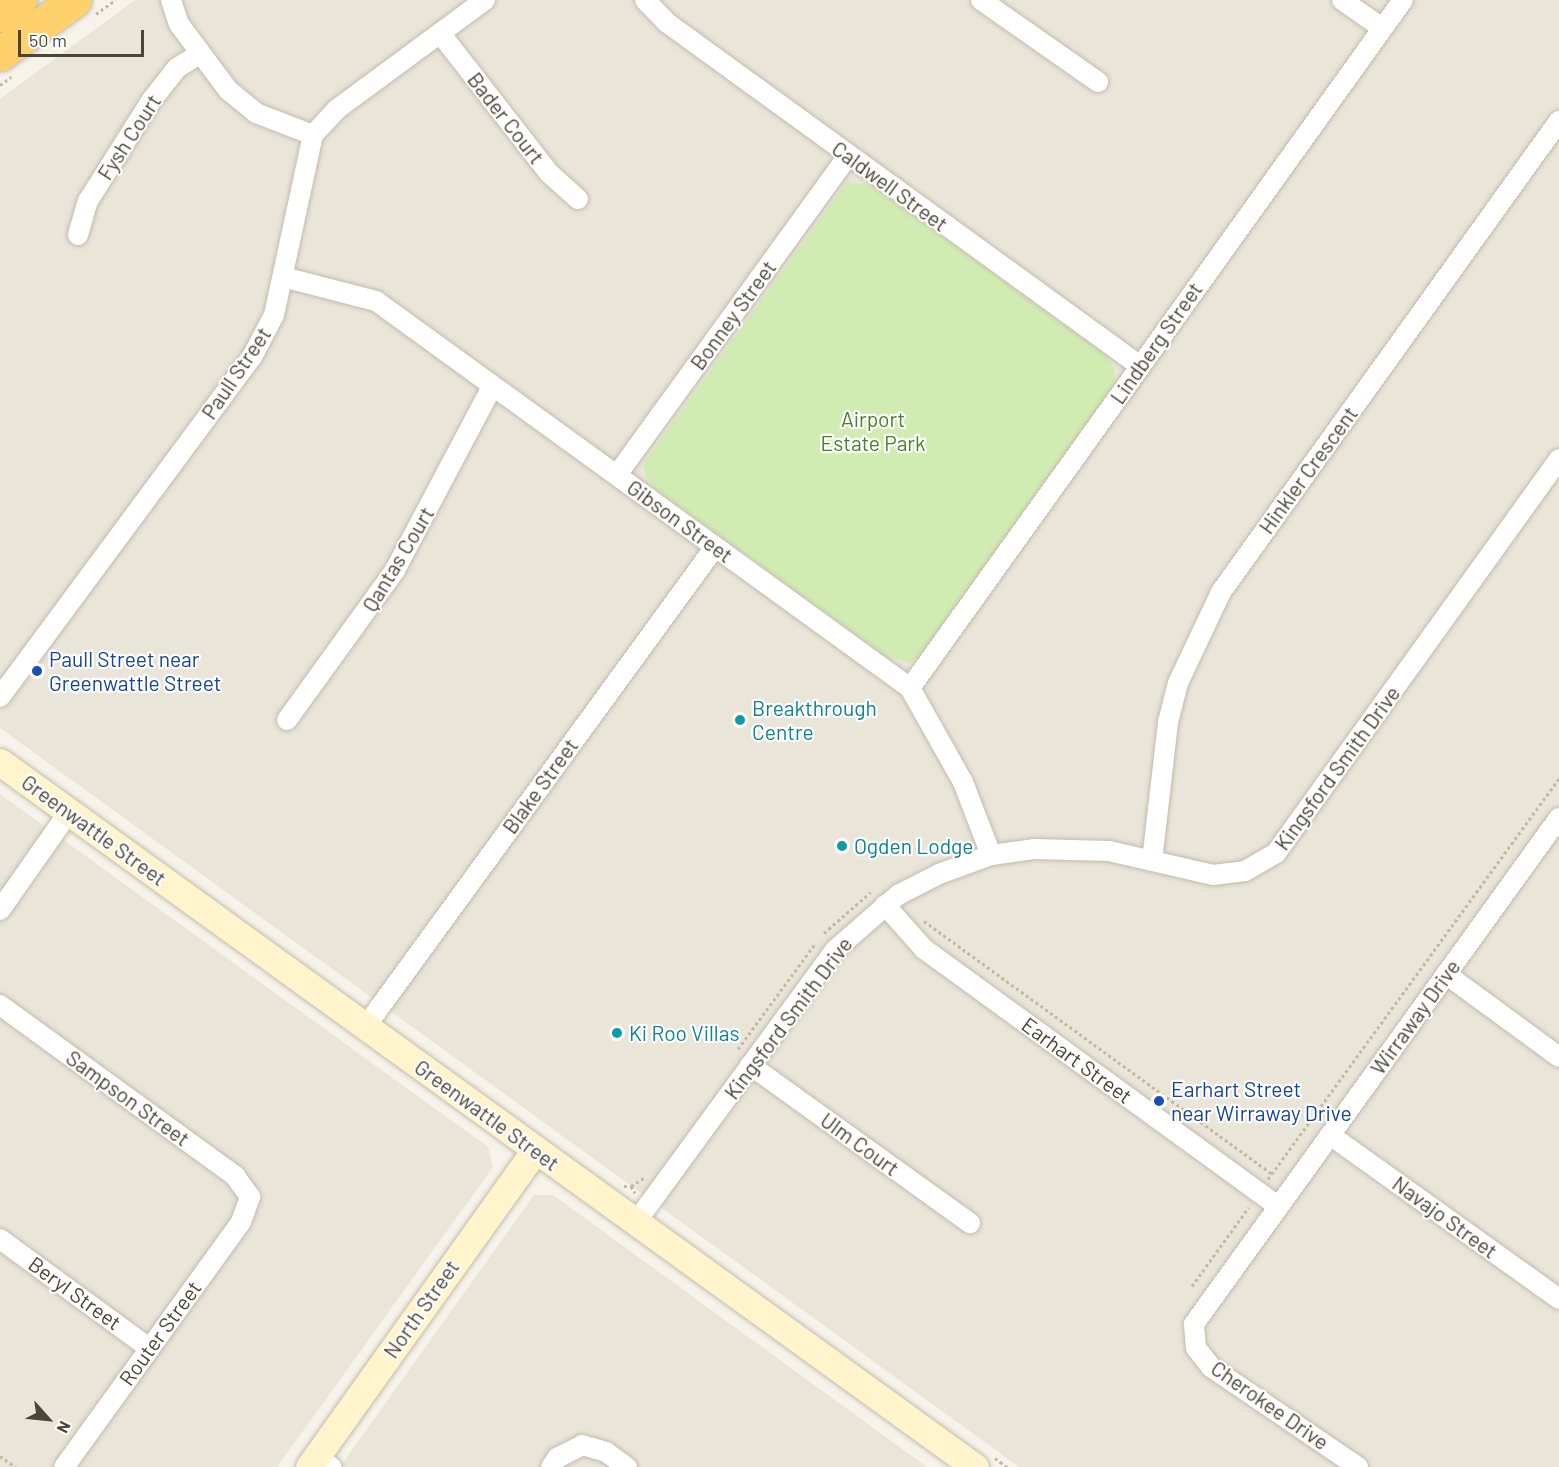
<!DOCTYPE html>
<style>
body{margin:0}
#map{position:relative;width:1559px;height:1467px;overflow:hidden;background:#f6f3eb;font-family:Barlow,sans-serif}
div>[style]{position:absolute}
.residential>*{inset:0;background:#eae5d9}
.green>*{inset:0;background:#d1ecb2}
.path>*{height:3px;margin-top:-1.5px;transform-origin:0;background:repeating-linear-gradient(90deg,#c5b89d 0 3px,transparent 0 6px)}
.roads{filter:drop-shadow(0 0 2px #c3bbad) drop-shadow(0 0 2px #c3bbad)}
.street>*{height:20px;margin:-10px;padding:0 10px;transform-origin:10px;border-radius:10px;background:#fff}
.secondary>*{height:27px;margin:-13.5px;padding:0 13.5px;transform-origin:13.5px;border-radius:13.5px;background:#fff4cc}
.highway>*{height:33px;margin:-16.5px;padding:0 16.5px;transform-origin:16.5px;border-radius:16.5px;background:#ffd16d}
.dots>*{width:16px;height:16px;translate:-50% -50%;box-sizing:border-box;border:3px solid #fff;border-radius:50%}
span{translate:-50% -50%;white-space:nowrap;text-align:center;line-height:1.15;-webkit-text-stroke:4.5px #fff;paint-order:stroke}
.street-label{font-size:21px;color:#4b4438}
.park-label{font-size:21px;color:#478226}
.transit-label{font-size:21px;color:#164399}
.left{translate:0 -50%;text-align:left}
.culture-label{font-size:21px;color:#0d838f}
.north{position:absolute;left:18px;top:1389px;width:60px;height:60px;-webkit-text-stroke:4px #fff;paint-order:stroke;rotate:117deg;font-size:16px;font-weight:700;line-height:24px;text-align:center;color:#4b4438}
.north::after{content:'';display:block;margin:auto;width:21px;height:27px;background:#4b4438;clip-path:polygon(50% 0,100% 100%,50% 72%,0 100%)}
.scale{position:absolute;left:18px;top:30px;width:126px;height:27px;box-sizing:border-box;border:3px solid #4b4438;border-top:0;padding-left:8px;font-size:18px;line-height:21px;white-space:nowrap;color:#4b4438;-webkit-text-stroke:4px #fff;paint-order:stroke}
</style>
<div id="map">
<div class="residential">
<div style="clip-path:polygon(evenodd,135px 0,1559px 0,1559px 1467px,1019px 1467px,0 728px,0 99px,135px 0,847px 183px,1108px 395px,920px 655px,911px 662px,643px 464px,847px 183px)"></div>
<div style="clip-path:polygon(0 794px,488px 1147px,493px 1167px,277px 1467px,0 1467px)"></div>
<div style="clip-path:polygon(534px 1195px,553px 1195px,927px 1467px,340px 1467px)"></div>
</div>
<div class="green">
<div style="clip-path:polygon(847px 182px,871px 185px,1107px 356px,1114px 368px,1115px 382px,1108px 395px,920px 656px,911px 662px,888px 658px,657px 490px,647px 478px,643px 464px)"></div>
</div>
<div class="path">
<div style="left:96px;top:14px;width:24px;rotate:-36deg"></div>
<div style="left:0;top:85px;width:14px;rotate:-36deg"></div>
<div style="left:924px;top:921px;width:430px;rotate:36deg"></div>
<div style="left:824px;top:933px;width:62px;rotate:-41.1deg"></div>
<div style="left:738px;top:1049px;width:129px;rotate:-53.8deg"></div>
<div style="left:1268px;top:1179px;width:495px;rotate:-54deg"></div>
<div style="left:624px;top:1186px;width:7px"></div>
<div style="left:631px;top:1186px;width:8px;rotate:60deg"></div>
<div style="left:631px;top:1186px;width:15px;rotate:-32deg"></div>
<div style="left:1192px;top:1286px;width:97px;rotate:-54.2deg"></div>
<div style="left:0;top:1456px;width:19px;rotate:35deg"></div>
<div style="left:995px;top:1458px;width:15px;rotate:37deg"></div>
</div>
<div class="roads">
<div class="street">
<div style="left:171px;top:0;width:25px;rotate:72deg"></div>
<div style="left:179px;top:24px;width:82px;rotate:53.4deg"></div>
<div style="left:228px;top:90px;width:36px;rotate:39deg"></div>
<div style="left:256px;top:113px;width:61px;rotate:21.1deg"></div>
<div style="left:645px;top:0;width:30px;rotate:46deg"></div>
<div style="left:666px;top:22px;width:586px;rotate:35.97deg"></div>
<div style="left:981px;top:0;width:143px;rotate:35deg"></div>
<div style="left:1342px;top:0;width:49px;rotate:35deg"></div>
<div style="left:440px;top:33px;width:177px;rotate:52.1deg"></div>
<div style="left:549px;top:173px;width:39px;rotate:42deg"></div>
<div style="left:78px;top:235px;width:35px;rotate:-74deg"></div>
<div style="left:88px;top:201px;width:118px;rotate:-57.8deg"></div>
<div style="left:151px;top:101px;width:42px;rotate:-51.8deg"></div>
<div style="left:177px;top:68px;width:26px;rotate:-32deg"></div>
<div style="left:283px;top:277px;width:96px;rotate:14.5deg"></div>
<div style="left:376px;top:301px;width:659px;rotate:35.93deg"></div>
<div style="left:910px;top:688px;width:108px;rotate:60.6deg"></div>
<div style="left:963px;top:782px;width:78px;rotate:69deg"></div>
<div style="left:617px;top:475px;width:394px;rotate:-54.1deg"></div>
<div style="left:910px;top:688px;width:846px;rotate:-54.38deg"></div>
<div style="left:0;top:697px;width:423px;rotate:-53.5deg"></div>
<div style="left:252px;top:357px;width:47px;rotate:-62.4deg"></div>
<div style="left:274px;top:315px;width:184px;rotate:-77.8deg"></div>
<div style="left:313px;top:135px;width:35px;rotate:-47deg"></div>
<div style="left:337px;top:109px;width:184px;rotate:-36.4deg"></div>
<div style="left:287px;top:720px;width:185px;rotate:-54.2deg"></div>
<div style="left:395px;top:570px;width:207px;rotate:-62.1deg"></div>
<div style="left:1152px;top:861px;width:140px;rotate:-83.4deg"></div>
<div style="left:1168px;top:722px;width:40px;rotate:-75.6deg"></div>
<div style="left:1178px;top:683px;width:101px;rotate:-64.7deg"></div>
<div style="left:1221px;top:592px;width:580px;rotate:-54.34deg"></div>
<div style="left:885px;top:905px;width:59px;rotate:48.4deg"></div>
<div style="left:924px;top:949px;width:437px;rotate:36deg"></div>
<div style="left:0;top:910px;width:120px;rotate:-54.9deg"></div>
<div style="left:1446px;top:974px;width:140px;rotate:36.3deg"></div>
<div style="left:0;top:1005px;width:291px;rotate:36deg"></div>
<div style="left:235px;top:1176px;width:26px;rotate:54deg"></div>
<div style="left:250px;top:1197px;width:27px;rotate:110deg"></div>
<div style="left:241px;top:1222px;width:302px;rotate:125.8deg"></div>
<div style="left:366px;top:1026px;width:593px;rotate:-53.92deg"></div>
<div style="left:750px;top:1065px;width:271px;rotate:35.7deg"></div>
<div style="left:1330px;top:1135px;width:282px;rotate:35.6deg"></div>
<div style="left:636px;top:1222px;width:337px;rotate:-53.8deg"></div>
<div style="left:835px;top:950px;width:84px;rotate:-41.1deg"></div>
<div style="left:898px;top:895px;width:46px;rotate:-27.1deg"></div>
<div style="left:939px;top:874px;width:55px;rotate:-20.1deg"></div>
<div style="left:991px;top:855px;width:43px;rotate:-7.9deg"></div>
<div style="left:1034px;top:849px;width:75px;rotate:1.5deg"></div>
<div style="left:1109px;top:851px;width:107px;rotate:13deg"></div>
<div style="left:1213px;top:875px;width:32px;rotate:-7deg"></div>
<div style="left:1245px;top:871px;width:36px;rotate:-30deg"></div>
<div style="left:1276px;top:853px;width:485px;rotate:-54.3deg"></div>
<div style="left:0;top:1239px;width:185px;rotate:36.2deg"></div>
<div style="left:316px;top:1456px;width:19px;rotate:36deg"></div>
<div style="left:551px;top:1467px;width:11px;rotate:-56deg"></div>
<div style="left:557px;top:1458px;width:28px;rotate:-27deg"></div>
<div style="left:582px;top:1445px;width:25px;rotate:16deg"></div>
<div style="left:606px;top:1452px;width:26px;rotate:36deg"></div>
<div style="left:1358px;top:1467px;width:178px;rotate:-145.8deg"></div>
<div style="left:1211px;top:1367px;width:24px;rotate:-128deg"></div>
<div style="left:1196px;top:1348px;width:24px;rotate:-95deg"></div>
<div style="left:1194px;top:1324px;width:624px;rotate:-54.2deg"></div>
</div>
<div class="secondary">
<div style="left:0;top:762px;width:1203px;rotate:35.87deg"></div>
<div style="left:309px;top:1467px;width:388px;rotate:-54.5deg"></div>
</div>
<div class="highway">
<div style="left:0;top:15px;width:25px;rotate:-37deg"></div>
<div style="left:0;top:54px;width:92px;rotate:-35.8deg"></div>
</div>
</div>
<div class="dots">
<div style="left:37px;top:671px;background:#1a4fb4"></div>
<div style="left:740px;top:720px;background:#0f9aa8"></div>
<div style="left:842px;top:846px;background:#0f9aa8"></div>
<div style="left:617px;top:1033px;background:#0f9aa8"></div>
<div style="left:1159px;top:1101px;background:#1a4fb4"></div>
</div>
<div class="street-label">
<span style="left:506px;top:118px;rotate:52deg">Bader Court</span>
<span style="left:129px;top:137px;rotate:-57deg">Fysh Court</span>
<span style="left:890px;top:186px;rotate:36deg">Caldwell Street</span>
<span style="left:733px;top:315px;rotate:-54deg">Bonney Street</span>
<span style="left:1156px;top:343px;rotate:-55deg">Lindberg Street</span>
<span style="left:236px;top:373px;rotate:-56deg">Paull Street</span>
<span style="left:1308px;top:470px;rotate:-54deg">Hinkler Crescent</span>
<span style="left:680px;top:521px;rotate:36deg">Gibson Street</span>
<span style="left:398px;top:559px;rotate:-59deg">Qantas Court</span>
<span style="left:1337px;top:768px;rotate:-54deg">Kingsford Smith Drive</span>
<span style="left:540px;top:786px;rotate:-54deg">Blake Street</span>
<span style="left:94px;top:830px;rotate:36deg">Greenwattle Street</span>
<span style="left:1415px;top:1017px;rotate:-54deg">Wirraway Drive</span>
<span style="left:788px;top:1018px;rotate:-53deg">Kingsford Smith Drive</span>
<span style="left:1077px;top:1060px;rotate:36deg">Earhart Street</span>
<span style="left:128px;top:1098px;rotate:36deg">Sampson Street</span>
<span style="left:487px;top:1115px;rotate:36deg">Greenwattle Street</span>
<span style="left:860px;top:1144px;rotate:36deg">Ulm Court</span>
<span style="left:1445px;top:1217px;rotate:36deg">Navajo Street</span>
<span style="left:75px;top:1293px;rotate:36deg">Beryl Street</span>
<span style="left:421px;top:1309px;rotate:-55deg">North Street</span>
<span style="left:160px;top:1333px;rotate:-54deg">Router Street</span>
<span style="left:1270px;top:1405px;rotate:35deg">Cherokee Drive</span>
</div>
<div class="park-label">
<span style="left:873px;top:431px">Airport<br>Estate Park</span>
</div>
<div class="transit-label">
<span class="left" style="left:49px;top:671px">Paull Street near<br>Greenwattle Street</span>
<span class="left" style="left:1171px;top:1101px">Earhart Street<br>near Wirraway Drive</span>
</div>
<div class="culture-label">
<span class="left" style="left:752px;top:720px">Breakthrough<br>Centre</span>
<span class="left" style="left:854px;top:846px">Ogden Lodge</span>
<span class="left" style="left:629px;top:1033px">Ki Roo Villas</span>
</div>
<div class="north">N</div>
<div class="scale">50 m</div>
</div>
